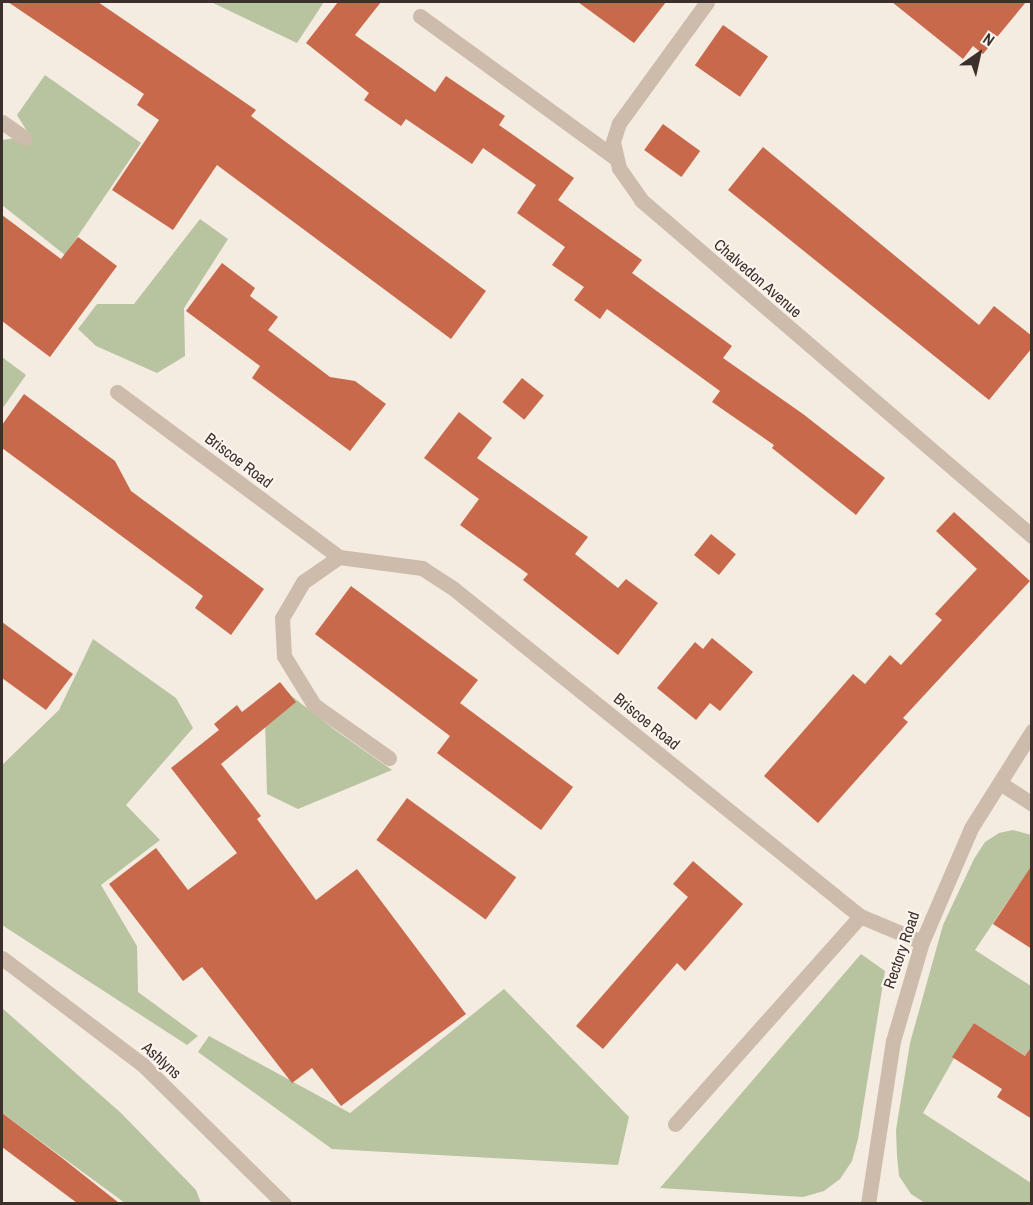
<!DOCTYPE html>
<style>
body{margin:0}
#map{position:relative;width:1033px;height:1205px;overflow:hidden;background:#f4ebe1;font-family:"Archivo Narrow",sans-serif}
div>[style]{position:absolute}
.green>*{inset:0;background:#b8c4a0}
.building>*{inset:0;background:#c8694b;transform-origin:0 0}
.minor>*{height:15px;margin:-7.5px;padding:0 7.5px;transform-origin:7.5px;border-radius:7.5px;background:#cdbbac}
.tertiary>*{height:15px;margin:-7.5px;padding:0 7.5px;transform-origin:7.5px;border-radius:7.5px;background:#cdbbac}
span{translate:-50% -50%;white-space:nowrap;text-align:center;line-height:1.15;-webkit-text-stroke:4.5px #fbf5ee;paint-order:stroke}
.street-label{font-size:16px;color:#3b302b}
.frame{position:absolute;inset:0;border:3px solid #3b302b;pointer-events:none}
.north{position:absolute;left:949px;top:24px;width:60px;height:60px;-webkit-text-stroke:4px #fbf5ee;paint-order:stroke;rotate:34deg;font-size:16px;font-weight:700;line-height:24px;text-align:center;color:#3b302b}
.north::after{content:'';display:block;margin:auto;width:21px;height:27px;background:#3b302b;clip-path:polygon(50% 0,100% 100%,50% 72%,0 100%)}
</style>
<div id="map">
<div class="green">
<div style="clip-path:polygon(211px 2px,324px 2px,297px 43px)"></div>
<div style="clip-path:polygon(45px 75px,141px 143px,65px 255px,2px 205px,2px 140px,30px 136px,17px 115px)"></div>
<div style="clip-path:polygon(200px 219px,228px 239px,184px 308px,185px 356px,157px 373px,96px 346px,78px 329px,97px 304px,134px 304px)"></div>
<div style="clip-path:polygon(2px 357px,26px 375px,2px 409px)"></div>
<div style="clip-path:polygon(93px 639px,176px 698px,193px 728px,126px 805px,160px 840px,101px 885px,137px 946px,138px 992px,198px 1036px,187px 1045px,2px 925px,2px 765px,59px 710px)"></div>
<div style="clip-path:polygon(289px 694px,335px 730px,392px 770px,298px 809px,267px 794px,265px 718px)"></div>
<div style="clip-path:polygon(1013px 830px,1031px 835px,1031px 876px,1025px 885px,1018px 886px,975px 950px,1031px 986px,1031px 1069px,1030px 1059px,974px 1023px,923px 1113px,1031px 1183px,1031px 1203px,925px 1203px,911px 1194px,899px 1176px,897px 1156px,896px 1130px,910px 1043px,943px 925px,974px 859px,985px 842px,999px 833px)"></div>
<div style="clip-path:polygon(861px 954px,885px 971px,858px 1139px,852px 1161px,840px 1179px,824px 1191px,803px 1197px,660px 1188px)"></div>
<div style="clip-path:polygon(504px 989px,629px 1117px,618px 1165px,332px 1149px,198px 1052px,209px 1036px,350px 1113px)"></div>
<div style="clip-path:polygon(2px 1008px,121px 1113px,196px 1190px,201px 1203px,125px 1203px,2px 1113px)"></div>
</div>
<div class="building">
<div style="clip-path:polygon(8px 2px,98px 2px,256px 110px,251px 116px,486px 291px,451px 339px,217px 165px,173px 230px,112px 190px,159px 120px,137px 105px,144px 94px)"></div>
<div style="clip-path:polygon(338px 2px,381px 2px,355px 35px,435px 92px,446px 76px,505px 116px,499px 125px,574px 178px,558px 200px,642px 260px,632px 273px,732px 346px,723px 358px,803px 414px,885px 478px,856px 515px,772px 448px,774px 445px,712px 402px,720px 391px,607px 309px,600px 319px,574px 300px,584px 287px,552px 265px,565px 247px,517px 213px,536px 185px,483px 148px,472px 164px,406px 119px,401px 126px,364px 100px,369px 93px,306px 43px)"></div>
<div style="clip-path:polygon(578px 2px,666px 2px,634px 43px)"></div>
<div style="clip-path:polygon(892px 2px,1026px 2px,983px 54px,973px 46px,963px 59px)"></div>
<div style="left:723px;top:25px;width:55px;height:49px;rotate:35deg"></div>
<div style="left:663px;top:124px;width:46px;height:32px;rotate:36deg"></div>
<div style="clip-path:polygon(763px 147px,979px 325px,994px 306px,1032px 336px,1032px 348px,989px 400px,728px 190px)"></div>
<div style="clip-path:polygon(2px 215px,61px 259px,78px 237px,117px 266px,50px 357px,2px 321px)"></div>
<div style="clip-path:polygon(222px 263px,255px 288px,250px 296px,278px 317px,268px 330px,330px 377px,355px 381px,386px 404px,350px 451px,252px 378px,260px 366px,186px 311px)"></div>
<div style="left:522px;top:378px;width:28px;height:31px;rotate:39deg"></div>
<div style="clip-path:polygon(24px 394px,115px 461px,131px 491px,264px 589px,231px 635px,195px 608px,203px 596px,2px 448px,2px 425px)"></div>
<div style="clip-path:polygon(459px 412px,492px 438px,477px 458px,588px 537px,575px 554px,618px 588px,626px 579px,658px 603px,618px 655px,523px 580px,528px 574px,460px 525px,479px 499px,424px 458px)"></div>
<div style="clip-path:polygon(954px 512px,1030px 581px,903px 718px,908px 722px,818px 823px,764px 776px,853px 674px,865px 684px,890px 655px,901px 665px,942px 620px,935px 614px,977px 569px,936px 531px)"></div>
<div style="left:711px;top:534px;width:32px;height:27px;rotate:39deg"></div>
<div style="clip-path:polygon(351px 586px,478px 680px,460px 703px,573px 787px,541px 830px,437px 753px,450px 736px,315px 634px)"></div>
<div style="clip-path:polygon(2px 622px,73px 674px,46px 710px,2px 678px)"></div>
<div style="clip-path:polygon(712px 638px,753px 672px,720px 711px,710px 703px,696px 720px,657px 688px,695px 642px,703px 649px)"></div>
<div style="clip-path:polygon(280px 682px,296px 702px,221px 764px,261px 816px,257px 819px,316px 900px,357px 869px,466px 1014px,341px 1106px,312px 1068px,292px 1083px,202px 967px,183px 981px,109px 884px,156px 848px,188px 890px,237px 853px,171px 768px,219px 730px,214px 724px,237px 705px,242px 712px)"></div>
<div style="left:407px;top:798px;width:135px;height:52px;rotate:36deg"></div>
<div style="clip-path:polygon(693px 861px,743px 904px,685px 971px,677px 963px,603px 1049px,576px 1026px,688px 897px,673px 884px)"></div>
<div style="clip-path:polygon(1032px 865px,1032px 949px,993px 924px)"></div>
<div style="clip-path:polygon(974px 1023px,1025px 1056px,1032px 1046px,1032px 1119px,997px 1097px,1002px 1089px,952px 1057px)"></div>
<div style="clip-path:polygon(2px 1113px,62px 1158px,119px 1203px,77px 1203px,2px 1147px)"></div>
</div>
<div class="minor">
<div style="left:707px;top:2px;width:150px;rotate:126deg"></div>
<div style="left:619px;top:123px;width:20px;rotate:108deg"></div>
<div style="left:613px;top:142px;width:27px;rotate:77deg"></div>
<div style="left:619px;top:168px;width:39px;rotate:55deg"></div>
<div style="left:641px;top:200px;width:516px;rotate:40.67deg"></div>
<div style="left:420px;top:16px;width:240px;rotate:36deg"></div>
<div style="left:2px;top:122px;width:28px;rotate:35deg"></div>
<div style="left:117px;top:392px;width:277px;rotate:36.6deg"></div>
<div style="left:389px;top:758px;width:92px;rotate:-144.8deg"></div>
<div style="left:314px;top:705px;width:57px;rotate:-121.5deg"></div>
<div style="left:284px;top:656px;width:38px;rotate:-93deg"></div>
<div style="left:282px;top:618px;width:42px;rotate:-59.7deg"></div>
<div style="left:303px;top:582px;width:44px;rotate:-34.8deg"></div>
<div style="left:339px;top:557px;width:84px;rotate:7.5deg"></div>
<div style="left:422px;top:568px;width:38px;rotate:33deg"></div>
<div style="left:454px;top:589px;width:521px;rotate:38.85deg"></div>
<div style="left:860px;top:916px;width:67px;rotate:22.8deg"></div>
<div style="left:1000px;top:783px;width:38px;rotate:33deg"></div>
<div style="left:675px;top:1124px;width:278px;rotate:-48.3deg"></div>
<div style="left:868px;top:1204px;width:165px;rotate:-81.3deg"></div>
<div style="left:893px;top:1041px;width:103px;rotate:-73.7deg"></div>
<div style="left:922px;top:942px;width:124px;rotate:-66.7deg"></div>
<div style="left:971px;top:828px;width:115px;rotate:-57.8deg"></div>
</div>
<div class="tertiary">
<div style="left:2px;top:958px;width:177px;rotate:37.2deg"></div>
<div style="left:143px;top:1065px;width:198px;rotate:44.6deg"></div>
</div>
<div class="street-label">
<span style="left:758px;top:278px;rotate:41deg">Chalvedon Avenue</span>
<span style="left:239px;top:460px;rotate:37deg">Briscoe Road</span>
<span style="left:647px;top:721px;rotate:39deg">Briscoe Road</span>
<span style="left:901px;top:950px;rotate:-71deg">Rectory Road</span>
<span style="left:162px;top:1060px;rotate:42deg">Ashlyns</span>
</div>
<div class="frame"></div>
<div class="north">N</div>
</div>
